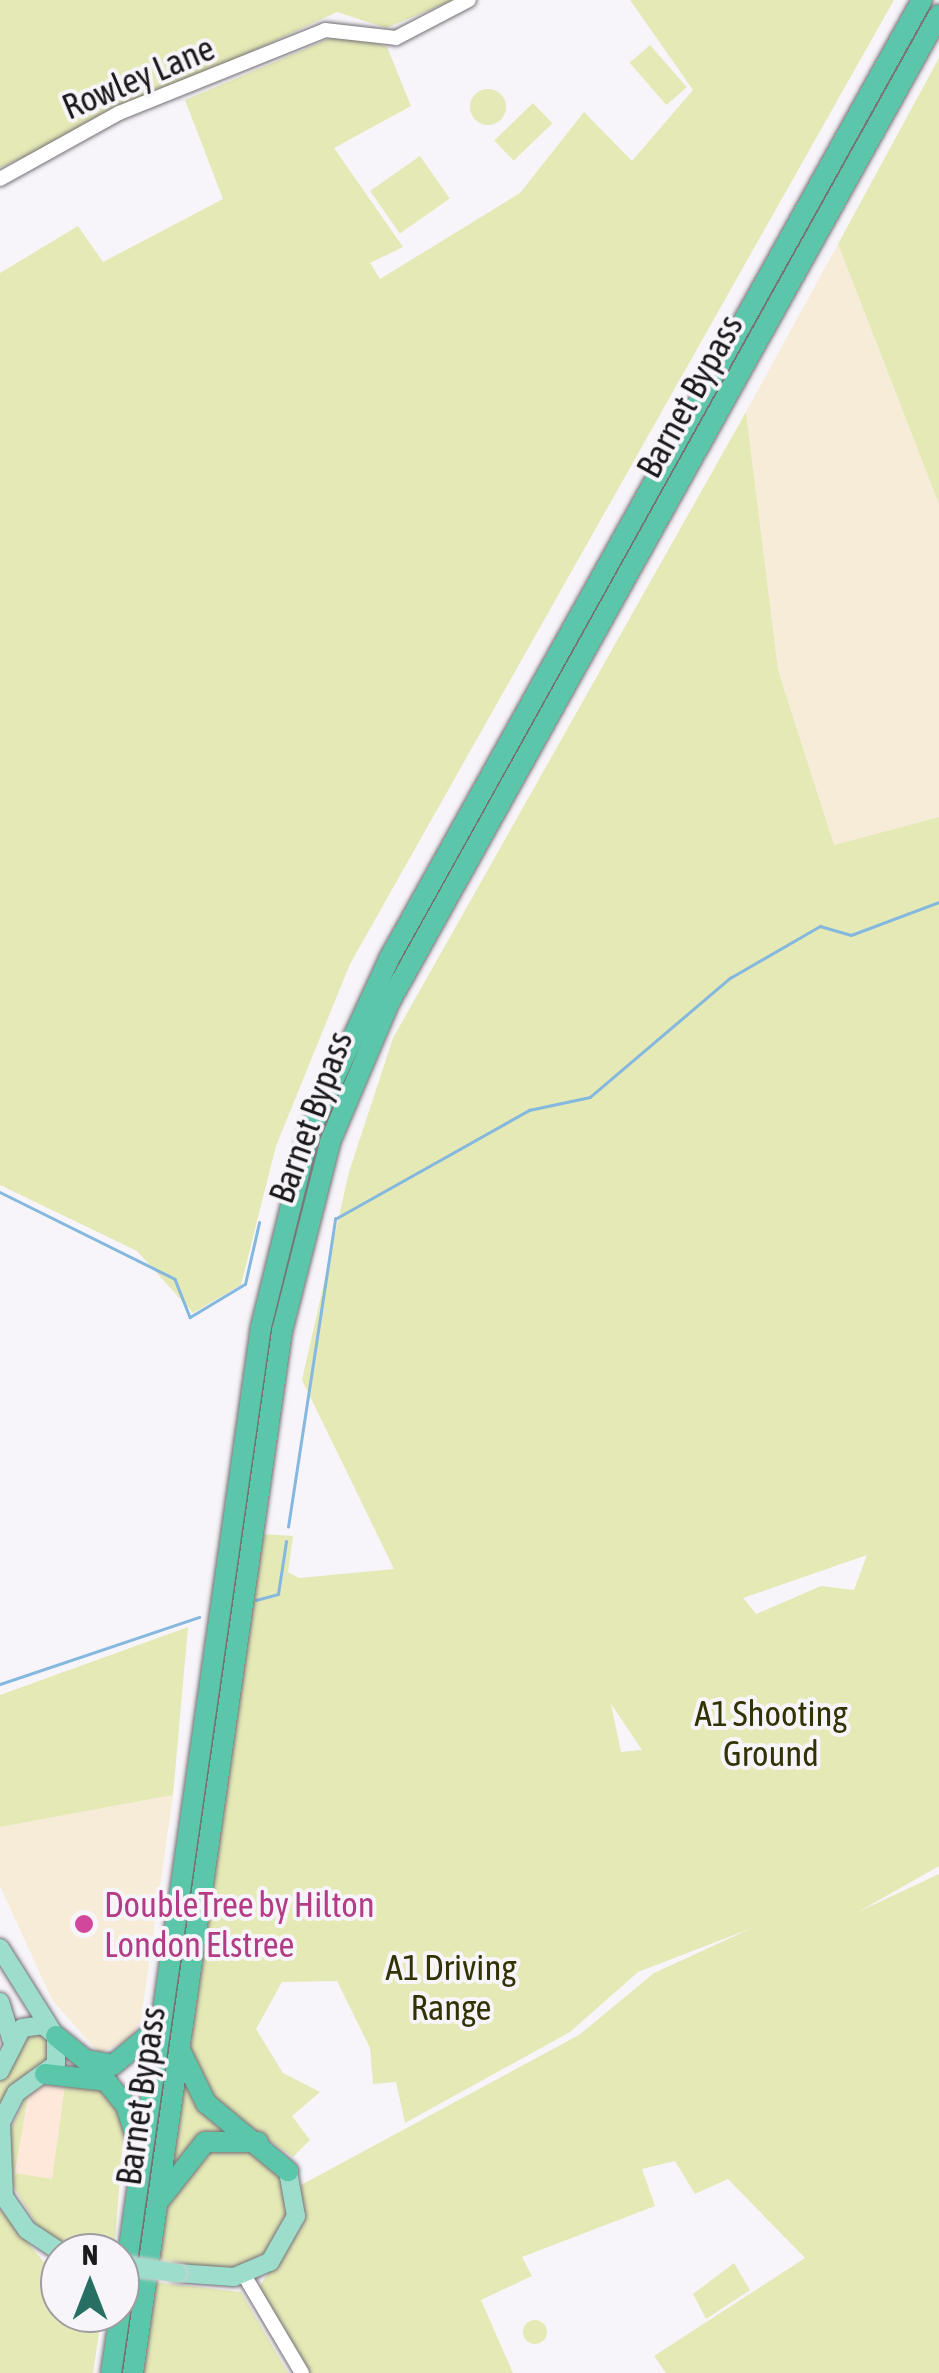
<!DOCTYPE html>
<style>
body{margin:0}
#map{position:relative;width:939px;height:2373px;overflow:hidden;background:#f8f5fa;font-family:"Asap Condensed",sans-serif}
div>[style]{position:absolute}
.commercial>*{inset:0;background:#f6ecd7}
.industrial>*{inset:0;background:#fee8da}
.green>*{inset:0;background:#e5e9b6;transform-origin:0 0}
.round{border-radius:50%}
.stream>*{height:2.5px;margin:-1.25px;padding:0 1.25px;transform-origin:1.25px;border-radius:1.25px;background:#84b8de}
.roads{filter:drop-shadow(0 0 2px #737074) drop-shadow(0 0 2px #737074)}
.minor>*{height:14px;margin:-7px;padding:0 7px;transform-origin:7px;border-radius:7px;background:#fff}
.major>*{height:18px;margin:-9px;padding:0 9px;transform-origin:9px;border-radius:9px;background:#9dddcc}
.highway>*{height:20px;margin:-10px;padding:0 10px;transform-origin:10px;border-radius:10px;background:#5bc6aa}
.bridges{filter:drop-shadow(0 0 2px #d1d1d1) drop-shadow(0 0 2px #d1d1d1)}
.major-bridge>*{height:18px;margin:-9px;padding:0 9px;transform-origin:9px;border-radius:9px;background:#9dddcc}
.dots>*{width:28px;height:28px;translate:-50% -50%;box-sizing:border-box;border:5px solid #f8f5fa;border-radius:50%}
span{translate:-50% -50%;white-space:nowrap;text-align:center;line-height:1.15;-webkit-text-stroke:8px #f8f5fa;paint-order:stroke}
.street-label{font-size:35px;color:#1a191b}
.park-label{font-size:35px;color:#323304}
.hotel-label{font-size:35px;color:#b23c85}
.left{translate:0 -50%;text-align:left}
.north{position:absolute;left:40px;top:2233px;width:100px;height:100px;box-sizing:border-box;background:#f8f5fa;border:2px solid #9f9da1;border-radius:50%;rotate:0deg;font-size:28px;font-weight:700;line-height:40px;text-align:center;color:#1a191b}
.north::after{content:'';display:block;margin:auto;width:35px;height:45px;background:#286f63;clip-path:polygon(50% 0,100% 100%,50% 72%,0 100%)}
</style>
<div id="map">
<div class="commercial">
<div style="clip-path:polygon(838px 244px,939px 504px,939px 817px,834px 845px,778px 670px,746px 412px)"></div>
<div style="clip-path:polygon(173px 1795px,141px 2020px,129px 2040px,99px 2053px,52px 2000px,0 1886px,0 1827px)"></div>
</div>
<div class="industrial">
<div style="clip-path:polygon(66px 2077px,52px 2180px,15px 2174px,29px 2091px)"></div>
</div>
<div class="green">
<div style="clip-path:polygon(0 0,454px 0,386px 28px,337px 12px,0 168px)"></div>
<div style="clip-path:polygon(630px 0,894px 0,350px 964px,276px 1146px,241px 1285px,193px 1313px,137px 1251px,0 1185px,0 273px,78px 226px,103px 262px,223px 199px,185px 100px,343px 33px,387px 47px,411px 106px,334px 148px,403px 247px,370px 263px,380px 279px,520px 193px,584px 112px,632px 161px,693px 90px)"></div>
<div style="left:650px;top:45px;width:56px;height:27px;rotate:49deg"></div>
<div style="clip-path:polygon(939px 58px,939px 504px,838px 244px)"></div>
<div class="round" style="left:470px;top:89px;width:36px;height:36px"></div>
<div style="left:533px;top:103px;width:28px;height:54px;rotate:46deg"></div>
<div style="left:420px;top:156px;width:52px;height:61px;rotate:55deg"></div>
<div style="clip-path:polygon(evenodd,746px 412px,778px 670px,834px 845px,939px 817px,939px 1866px,858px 1912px,939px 1874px,939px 2373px,666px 2373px,654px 2356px,805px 2258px,728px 2179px,695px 2194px,675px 2161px,642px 2169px,655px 2206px,522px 2257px,532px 2276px,481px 2300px,513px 2373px,310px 2373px,258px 2288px,300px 2229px,301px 2185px,579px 2035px,654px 1973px,752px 1928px,638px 1972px,570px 2032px,405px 2123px,396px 2082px,373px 2084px,370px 2048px,337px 1981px,282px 1982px,256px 2029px,283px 2073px,320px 2092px,292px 2116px,310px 2140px,293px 2157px,204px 2095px,189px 2055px,263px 1534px,293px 1536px,288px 1572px,299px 1578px,394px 1569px,302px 1380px,349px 1172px,393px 1038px,746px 412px,867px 1555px,854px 1590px,821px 1586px,756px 1614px,743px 1598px,867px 1555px,746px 412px,611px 1704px,642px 1750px,641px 1750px,621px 1752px,611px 1704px)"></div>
<div style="clip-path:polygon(188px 1627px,173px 1795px,0 1827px,0 1695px)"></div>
<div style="clip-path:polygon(37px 2031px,49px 2036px,52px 2058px,0 2105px,0 2081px,24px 2036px)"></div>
<div style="clip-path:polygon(66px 2077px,110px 2093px,124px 2129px,114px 2253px,71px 2249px,40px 2230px,9px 2179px,9px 2133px,29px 2091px,15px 2173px,52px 2179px)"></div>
<div style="clip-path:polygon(185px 2077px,231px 2133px,169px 2177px)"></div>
<div style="clip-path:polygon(160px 2087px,166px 2088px,120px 2373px)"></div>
<div style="clip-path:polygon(229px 2141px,278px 2166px,291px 2210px,269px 2251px,233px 2269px,157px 2264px,168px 2200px,188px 2163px)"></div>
<div style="clip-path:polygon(0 2209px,43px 2261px,60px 2266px,60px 2313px,102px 2313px,93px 2373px,0 2373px)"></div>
<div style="clip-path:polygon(734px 2263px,750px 2290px,706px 2319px,693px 2294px)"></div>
<div style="clip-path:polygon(154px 2282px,241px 2292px,288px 2373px,142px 2373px)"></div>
<div class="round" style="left:523px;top:2320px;width:24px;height:24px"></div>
</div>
<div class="stream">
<div style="left:0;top:1192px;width:195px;rotate:26.4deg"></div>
<div style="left:175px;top:1279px;width:41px;rotate:68.5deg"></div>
<div style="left:190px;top:1317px;width:64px;rotate:-31deg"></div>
<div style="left:245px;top:1284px;width:63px;rotate:-77.1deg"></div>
<div style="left:288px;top:1527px;width:312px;rotate:-81.3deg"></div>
<div style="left:335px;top:1219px;width:223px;rotate:-29.3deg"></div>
<div style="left:529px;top:1110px;width:62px;rotate:-12deg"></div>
<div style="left:590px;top:1097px;width:184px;rotate:-40.4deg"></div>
<div style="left:730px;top:978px;width:104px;rotate:-30deg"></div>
<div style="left:820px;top:926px;width:32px;rotate:16deg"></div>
<div style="left:851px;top:935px;width:94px;rotate:-20.6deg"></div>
<div style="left:256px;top:1600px;width:23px;rotate:-15deg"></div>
<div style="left:278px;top:1594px;width:53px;rotate:-81.3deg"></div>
<div style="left:0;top:1684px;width:210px;rotate:-18.6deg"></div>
</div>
<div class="roads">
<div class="minor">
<div style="left:0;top:179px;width:136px;rotate:-29deg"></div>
<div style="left:119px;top:113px;width:222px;rotate:-21.9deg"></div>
<div style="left:325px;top:30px;width:71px;rotate:6.4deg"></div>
<div style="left:396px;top:38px;width:82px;rotate:-27.5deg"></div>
<div style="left:244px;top:2275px;width:114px;rotate:59.4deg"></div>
</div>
<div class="major">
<div style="left:0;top:1948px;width:98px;rotate:57.9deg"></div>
<div style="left:0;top:2002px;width:39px;rotate:73deg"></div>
<div style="left:0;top:2071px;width:48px;rotate:-62.9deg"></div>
<div style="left:22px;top:2028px;width:21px;rotate:-8deg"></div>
<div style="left:43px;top:2025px;width:17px;rotate:40deg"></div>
<div style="left:56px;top:2036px;width:28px;rotate:90deg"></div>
<div style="left:56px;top:2064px;width:49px;rotate:144.1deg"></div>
<div style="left:16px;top:2093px;width:36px;rotate:117deg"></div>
<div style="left:1px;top:2123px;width:74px;rotate:87.7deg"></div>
<div style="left:0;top:2191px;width:47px;rotate:55.3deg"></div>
<div style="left:27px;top:2230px;width:42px;rotate:33.3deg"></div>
<div style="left:177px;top:2273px;width:57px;rotate:4deg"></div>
<div style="left:234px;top:2277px;width:39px;rotate:-23deg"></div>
<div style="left:270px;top:2262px;width:53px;rotate:-60.5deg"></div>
<div style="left:296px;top:2216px;width:46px;rotate:-100.1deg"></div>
</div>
<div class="highway">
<div style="left:56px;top:2036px;width:38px;rotate:39deg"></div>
<div style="left:86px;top:2060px;width:27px;rotate:10deg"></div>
<div style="left:113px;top:2065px;width:62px;rotate:-39.8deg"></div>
<div style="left:182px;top:2054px;width:55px;rotate:63.9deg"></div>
<div style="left:206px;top:2103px;width:107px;rotate:39.7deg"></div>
<div style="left:45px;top:2074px;width:61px;rotate:6.5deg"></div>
<div style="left:106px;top:2081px;width:32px;rotate:51deg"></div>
<div style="left:126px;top:2106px;width:45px;rotate:72deg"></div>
<div style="left:161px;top:2198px;width:71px;rotate:-51.8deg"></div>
<div style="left:205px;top:2142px;width:53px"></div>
<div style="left:120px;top:2310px;width:993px;rotate:-81.84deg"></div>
<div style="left:261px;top:1327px;width:200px;rotate:-76.1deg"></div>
<div style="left:309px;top:1133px;width:194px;rotate:-65.3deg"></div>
<div style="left:390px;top:957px;width:1095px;rotate:-60.93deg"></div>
<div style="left:111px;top:2373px;width:61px;rotate:-81.5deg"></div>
<div style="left:133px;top:2373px;width:1053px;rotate:-81.86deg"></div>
<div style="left:282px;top:1331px;width:195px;rotate:-75.7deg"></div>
<div style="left:330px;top:1142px;width:151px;rotate:-67deg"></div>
<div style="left:389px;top:1003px;width:1131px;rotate:-60.9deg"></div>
</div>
</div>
<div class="bridges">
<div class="major-bridge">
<div style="left:120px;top:2265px;width:58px;rotate:8deg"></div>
</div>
</div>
<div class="dots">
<div style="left:84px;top:1924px;background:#d1479c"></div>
</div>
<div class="street-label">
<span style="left:138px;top:77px;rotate:-23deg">Rowley Lane</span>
<span style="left:689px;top:396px;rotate:-61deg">Barnet Bypass</span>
<span style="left:310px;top:1117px;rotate:-70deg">Barnet Bypass</span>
<span style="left:140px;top:2096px;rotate:-82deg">Barnet Bypass</span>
</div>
<div class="park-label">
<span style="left:771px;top:1733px">A1 Shooting<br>Ground</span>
<span style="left:451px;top:1987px">A1 Driving<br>Range</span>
</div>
<div class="hotel-label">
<span class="left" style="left:104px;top:1924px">DoubleTree by Hilton<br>London Elstree</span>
</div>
<div class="north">N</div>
</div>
